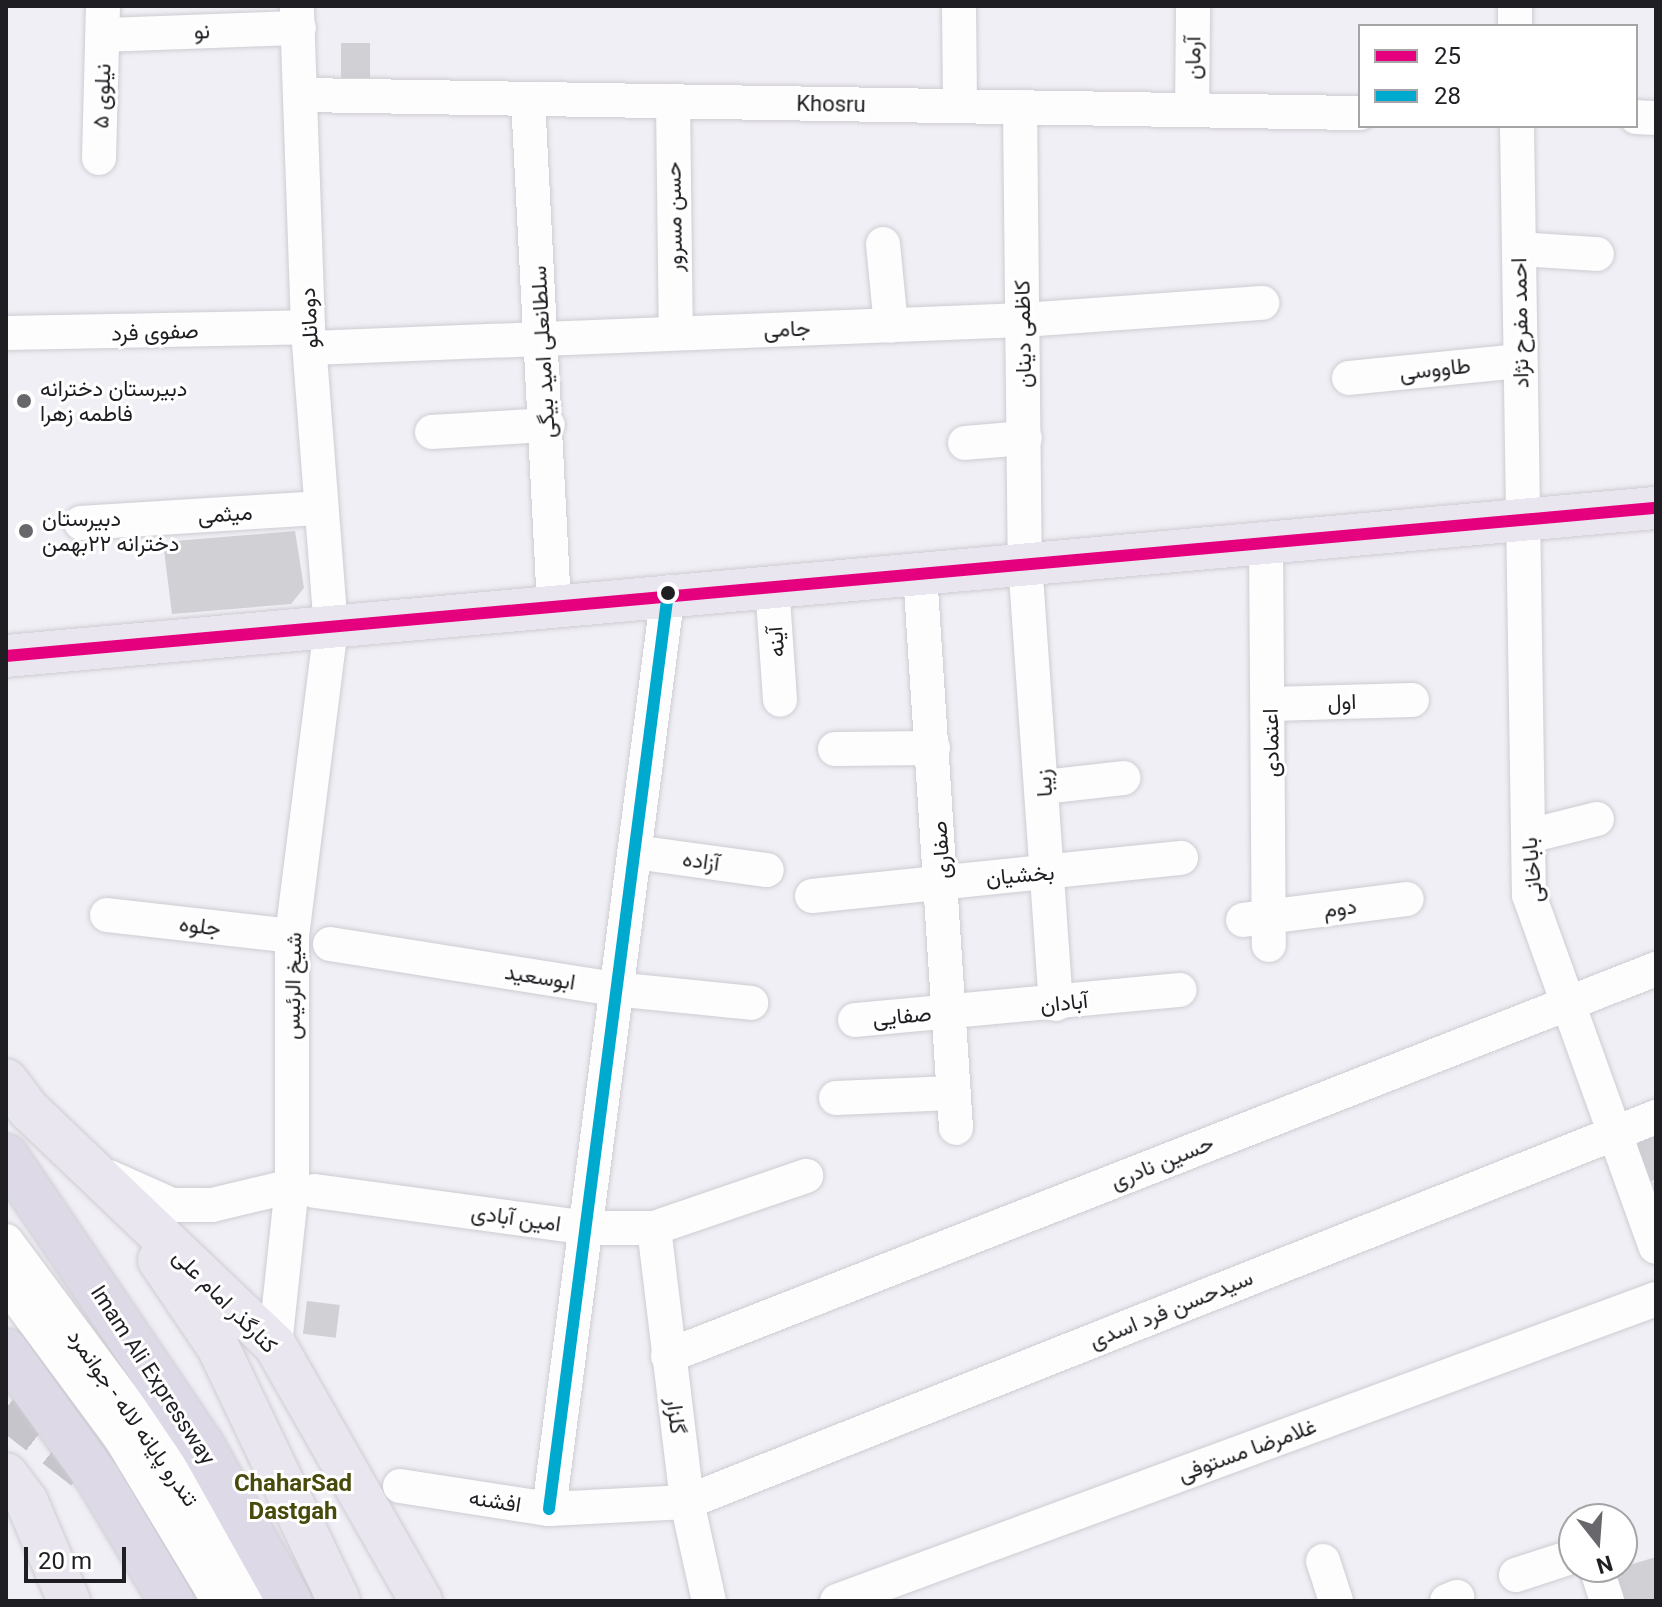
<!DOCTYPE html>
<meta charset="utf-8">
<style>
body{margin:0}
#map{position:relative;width:1662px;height:1607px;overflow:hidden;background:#f0eff5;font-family:Roboto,Vazirmatn,sans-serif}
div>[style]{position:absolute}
.building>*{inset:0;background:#d1d0d5;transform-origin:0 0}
.major-tunnel>*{height:42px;margin-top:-21px;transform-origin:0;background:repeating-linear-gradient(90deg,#c6c5cb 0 42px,transparent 0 63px)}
.roads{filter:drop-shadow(0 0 2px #ceccd2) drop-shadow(0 0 2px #ceccd2)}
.minor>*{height:34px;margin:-17px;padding:0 17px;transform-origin:17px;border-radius:17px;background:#fdfdfe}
.major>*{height:42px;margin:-21px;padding:0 21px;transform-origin:21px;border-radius:21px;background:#eae6f0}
.highway>*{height:44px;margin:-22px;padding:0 22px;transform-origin:22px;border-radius:22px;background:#ded9e7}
.bus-1>*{height:12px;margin:-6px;padding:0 6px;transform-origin:6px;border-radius:6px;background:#e5007d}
.bus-2>*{height:12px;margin:-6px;padding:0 6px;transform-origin:6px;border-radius:6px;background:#00a9ce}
.dots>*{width:22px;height:22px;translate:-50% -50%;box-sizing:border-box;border:4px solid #fff;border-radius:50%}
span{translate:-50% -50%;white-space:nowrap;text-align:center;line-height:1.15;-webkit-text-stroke:6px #fff;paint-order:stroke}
.street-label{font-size:22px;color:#1f1e22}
.poi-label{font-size:22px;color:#1f1e22}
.left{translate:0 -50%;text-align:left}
.neighbourhood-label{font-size:24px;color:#484a0b;font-weight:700}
.frame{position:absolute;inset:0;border:8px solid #1f1e22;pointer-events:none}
.legend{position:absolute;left:1358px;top:24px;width:280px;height:104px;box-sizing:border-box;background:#fff;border:2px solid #a5a5a7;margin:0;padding:10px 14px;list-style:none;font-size:24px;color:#1f1e22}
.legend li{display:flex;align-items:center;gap:16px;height:40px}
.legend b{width:40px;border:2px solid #a5a5a7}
.north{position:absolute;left:1558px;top:1503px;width:80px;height:80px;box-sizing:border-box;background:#fff;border:2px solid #a5a5a7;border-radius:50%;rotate:163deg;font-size:22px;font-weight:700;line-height:32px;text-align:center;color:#1f1e22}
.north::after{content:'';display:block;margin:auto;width:28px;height:36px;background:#68676c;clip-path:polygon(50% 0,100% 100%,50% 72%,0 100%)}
.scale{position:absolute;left:24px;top:1547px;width:102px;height:36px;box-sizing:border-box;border:4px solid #1f1e22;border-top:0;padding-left:10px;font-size:24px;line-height:28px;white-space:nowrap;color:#1f1e22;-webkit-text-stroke:6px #fff;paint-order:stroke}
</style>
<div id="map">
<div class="building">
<div style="left:341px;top:43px;width:29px;height:35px"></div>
<div style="clip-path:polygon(295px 531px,304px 588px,291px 604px,172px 614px,163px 542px)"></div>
<div style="clip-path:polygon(1656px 1132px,1656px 1179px,1645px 1184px,1635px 1154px,1639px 1137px)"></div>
<div style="left:307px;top:1301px;width:33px;height:33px;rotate:7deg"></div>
<div style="clip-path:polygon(1656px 1557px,1656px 1601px,1615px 1601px,1606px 1572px)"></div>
</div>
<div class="major-tunnel">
<div style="left:6px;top:1408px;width:99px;rotate:38deg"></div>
</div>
<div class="roads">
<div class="minor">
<div style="left:959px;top:6px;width:100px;rotate:89.4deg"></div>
<div style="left:1515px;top:6px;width:20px;rotate:90deg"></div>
<div style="left:104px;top:35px;width:195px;rotate:-2.1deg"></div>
<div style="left:303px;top:95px;width:1057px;rotate:0.98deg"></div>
<div style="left:528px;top:99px;width:507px;rotate:87.06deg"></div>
<div style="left:673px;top:101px;width:232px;rotate:89.3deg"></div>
<div style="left:1020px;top:107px;width:455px;rotate:89.4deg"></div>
<div style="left:1025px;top:562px;width:443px;rotate:86deg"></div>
<div style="left:1192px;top:110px;width:104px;rotate:-89.4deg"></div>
<div style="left:1636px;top:117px;width:20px;rotate:3deg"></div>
<div style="left:1517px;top:126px;width:769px;rotate:89.11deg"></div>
<div style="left:1529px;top:895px;width:374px;rotate:70.2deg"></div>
<div style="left:99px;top:158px;width:152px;rotate:-88.5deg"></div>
<div style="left:883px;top:244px;width:82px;rotate:84.4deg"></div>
<div style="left:1519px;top:249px;width:78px;rotate:3.7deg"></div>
<div style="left:6px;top:333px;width:302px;rotate:-1.1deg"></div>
<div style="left:311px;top:348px;width:713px;rotate:-2.25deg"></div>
<div style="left:1023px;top:320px;width:240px;rotate:-4.1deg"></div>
<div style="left:1349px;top:378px;width:172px;rotate:-5.7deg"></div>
<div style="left:432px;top:432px;width:116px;rotate:-3.5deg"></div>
<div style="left:965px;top:443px;width:60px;rotate:-4.8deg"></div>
<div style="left:81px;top:523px;width:240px;rotate:-3.6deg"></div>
<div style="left:1266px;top:541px;width:404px;rotate:89.6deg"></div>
<div style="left:920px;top:573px;width:556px;rotate:86.29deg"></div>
<div style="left:772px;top:585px;width:115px;rotate:86deg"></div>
<div style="left:1271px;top:704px;width:141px;rotate:-1.6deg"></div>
<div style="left:835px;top:749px;width:98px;rotate:-0.6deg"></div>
<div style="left:1044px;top:787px;width:80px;rotate:-6.5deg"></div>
<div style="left:1529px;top:836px;width:70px;rotate:-14deg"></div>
<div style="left:635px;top:852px;width:133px;rotate:7.8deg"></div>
<div style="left:812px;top:896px;width:371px;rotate:-5.9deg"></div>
<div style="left:107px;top:915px;width:186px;rotate:6.5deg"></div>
<div style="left:1243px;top:920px;width:165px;rotate:-7.3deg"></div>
<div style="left:330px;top:944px;width:288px;rotate:9deg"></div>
<div style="left:614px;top:989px;width:138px;rotate:5.8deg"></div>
<div style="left:855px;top:1020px;width:326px;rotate:-5.3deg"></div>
<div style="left:836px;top:1098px;width:116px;rotate:-2.5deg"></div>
<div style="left:109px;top:1177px;width:69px;rotate:24deg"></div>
<div style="left:172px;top:1205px;width:40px"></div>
<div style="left:212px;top:1205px;width:82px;rotate:-13.4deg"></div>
<div style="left:315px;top:1191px;width:276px;rotate:7.7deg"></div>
<div style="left:589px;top:1228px;width:65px"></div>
<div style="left:654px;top:1228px;width:161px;rotate:-18.9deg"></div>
<div style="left:654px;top:1228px;width:276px;rotate:83.1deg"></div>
<div style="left:687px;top:1502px;width:101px;rotate:77.5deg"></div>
<div style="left:6px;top:1241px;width:242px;rotate:53.4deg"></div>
<div style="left:150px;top:1435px;width:195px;rotate:58.4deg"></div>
<div style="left:6px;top:1283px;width:192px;rotate:53.5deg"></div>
<div style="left:120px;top:1437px;width:192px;rotate:58.9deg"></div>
<div style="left:275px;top:1345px;width:160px;rotate:-83.9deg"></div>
<div style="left:292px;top:1186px;width:250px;rotate:-90deg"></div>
<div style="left:292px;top:936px;width:309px;rotate:-82.8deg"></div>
<div style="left:331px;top:629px;width:303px;rotate:-94.4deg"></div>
<div style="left:308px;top:327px;width:321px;rotate:-92deg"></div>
<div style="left:668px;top:1356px;width:1061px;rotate:-21.39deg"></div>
<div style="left:400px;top:1486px;width:151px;rotate:8.8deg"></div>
<div style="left:549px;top:1509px;width:138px;rotate:-2.9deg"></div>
<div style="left:687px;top:1502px;width:1043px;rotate:-21.67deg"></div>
<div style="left:549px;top:1509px;width:924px;rotate:-82.6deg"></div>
<div style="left:1323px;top:1561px;width:42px;rotate:72deg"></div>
<div style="left:1596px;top:1567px;width:36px;rotate:72deg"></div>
<div style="left:1516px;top:1575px;width:61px;rotate:-18.1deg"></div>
<div style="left:837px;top:1601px;width:873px;rotate:-20.24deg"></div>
<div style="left:1447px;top:1601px;width:11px;rotate:-22deg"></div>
</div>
<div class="major">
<div style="left:6px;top:656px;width:1657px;rotate:-5.13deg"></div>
<div style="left:6px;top:1080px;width:38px;rotate:53deg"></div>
<div style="left:29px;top:1110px;width:340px;rotate:43.7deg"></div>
<div style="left:275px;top:1345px;width:295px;rotate:60.3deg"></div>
<div style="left:159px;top:1260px;width:105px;rotate:55.9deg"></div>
<div style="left:218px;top:1347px;width:281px;rotate:64.5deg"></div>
<div style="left:6px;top:1474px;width:35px;rotate:53deg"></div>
<div style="left:27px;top:1502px;width:108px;rotate:67deg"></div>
</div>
<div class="highway">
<div style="left:6px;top:1156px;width:351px;rotate:55.9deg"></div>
<div style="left:203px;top:1447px;width:176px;rotate:60.8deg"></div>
<div style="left:6px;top:1351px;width:159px;rotate:54.2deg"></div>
<div style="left:99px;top:1480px;width:141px;rotate:59.2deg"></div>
</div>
</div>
<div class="bus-1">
<div style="left:6px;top:656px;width:1657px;rotate:-5.13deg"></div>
</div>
<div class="bus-2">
<div style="left:549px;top:1509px;width:924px;rotate:-82.6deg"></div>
</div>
<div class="dots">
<div style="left:24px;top:401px;background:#68676c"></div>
<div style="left:26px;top:531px;background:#68676c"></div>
<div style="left:668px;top:593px;background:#1f1e22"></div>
</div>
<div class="street-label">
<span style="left:202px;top:31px;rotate:-2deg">نو</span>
<span style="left:1193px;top:58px;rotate:-90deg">آرمان</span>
<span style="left:102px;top:96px;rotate:-88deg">نیلوی ۵</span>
<span style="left:831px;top:104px;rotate:1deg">Khosru</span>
<span style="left:674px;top:217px;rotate:-91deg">حسن مسرور</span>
<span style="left:309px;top:318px;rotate:-93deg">دومانلو</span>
<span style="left:1520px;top:323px;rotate:-91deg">احمد مفرح نژاد</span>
<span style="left:787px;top:329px;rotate:-2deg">جامی</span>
<span style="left:155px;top:332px;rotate:-2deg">صفوی فرد</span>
<span style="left:1023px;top:334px;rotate:-91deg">کاظمی دینان</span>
<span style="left:543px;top:352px;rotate:-93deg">سلطانعلی امید بیگی</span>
<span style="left:1435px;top:369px;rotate:-6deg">طاووسی</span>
<span style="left:225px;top:514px;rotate:-4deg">میثمی</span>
<span style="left:776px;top:642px;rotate:-94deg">آینه</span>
<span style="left:1342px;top:702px;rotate:-2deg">اول</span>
<span style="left:1271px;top:743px;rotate:-91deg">اعتمادی</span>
<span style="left:1044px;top:783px;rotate:-94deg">زیبا</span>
<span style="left:941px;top:850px;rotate:-94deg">صفاری</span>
<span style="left:701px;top:861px;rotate:8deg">آزاده</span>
<span style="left:1532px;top:870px;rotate:-95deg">باباخانی</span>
<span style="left:1020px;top:875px;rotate:-5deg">بخشیان</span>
<span style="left:1340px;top:908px;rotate:-8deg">دوم</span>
<span style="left:200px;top:926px;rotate:7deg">جلوه</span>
<span style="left:540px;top:977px;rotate:9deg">ابوسعید</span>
<span style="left:293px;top:986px;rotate:-89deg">شیخ الرئیس</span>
<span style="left:1064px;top:1003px;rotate:-6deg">آبادان</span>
<span style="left:902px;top:1016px;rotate:-5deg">صفایی</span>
<span style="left:1162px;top:1162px;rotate:-22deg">حسین نادری</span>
<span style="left:516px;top:1218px;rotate:8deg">امین آبادی</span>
<span style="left:225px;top:1301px;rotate:45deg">کنارگذر امام علی</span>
<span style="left:1171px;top:1309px;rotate:-22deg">سیدحسن فرد اسدی</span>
<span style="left:153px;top:1375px;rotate:57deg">Imam Ali Expressway</span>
<span style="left:676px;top:1416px;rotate:83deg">گلزار</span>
<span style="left:133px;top:1418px;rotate:55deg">تندرو پایانه لاله - جوانمرد</span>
<span style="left:1247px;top:1450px;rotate:-20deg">غلامرضا مستوفی</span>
<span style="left:495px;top:1501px;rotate:9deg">افشنه</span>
</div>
<div class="poi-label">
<span class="left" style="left:40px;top:401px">دبیرستان دخترانه<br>فاطمه زهرا</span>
<span class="left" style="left:42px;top:531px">دبیرستان<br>دخترانه ۲۲بهمن</span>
</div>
<div class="neighbourhood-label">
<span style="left:293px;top:1498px">ChaharSad<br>Dastgah</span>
</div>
<div class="frame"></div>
<ul class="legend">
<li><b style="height:10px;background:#e5007d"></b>25</li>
<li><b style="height:10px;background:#00a9ce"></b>28</li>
</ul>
<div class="north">N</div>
<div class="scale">20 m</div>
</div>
